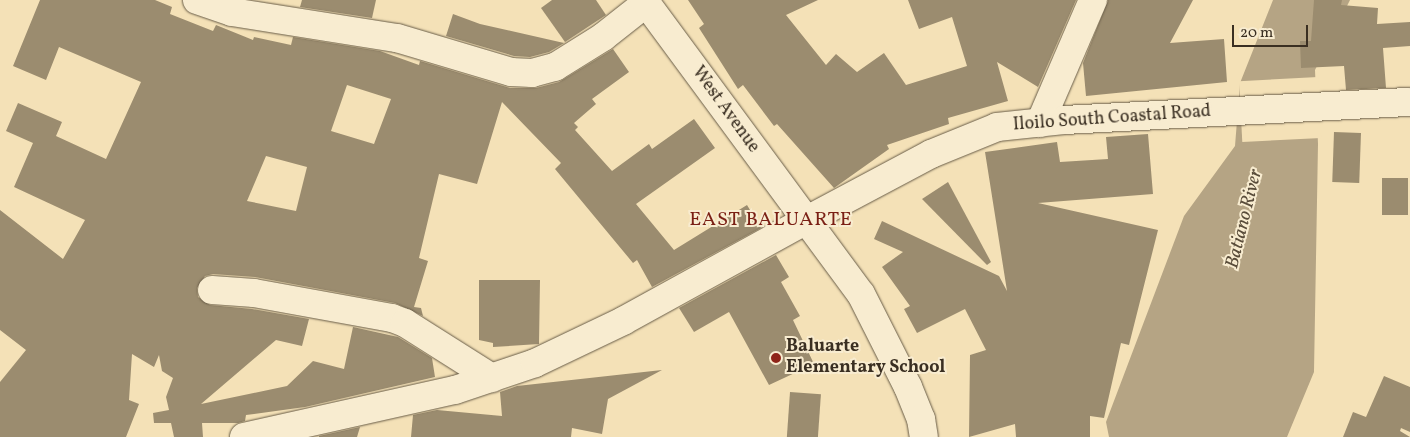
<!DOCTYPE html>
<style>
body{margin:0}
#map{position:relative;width:1410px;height:437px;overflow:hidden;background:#f4e1b7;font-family:Vollkorn,serif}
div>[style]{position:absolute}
.water>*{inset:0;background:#b5a484}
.pier>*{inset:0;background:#f4e1b7;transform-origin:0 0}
.building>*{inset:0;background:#9b8c6f;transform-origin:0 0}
.roads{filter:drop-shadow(0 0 1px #685c47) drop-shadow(0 0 1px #685c47)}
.street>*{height:28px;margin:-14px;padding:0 14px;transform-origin:14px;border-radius:14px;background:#f8ecd0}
.secondary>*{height:28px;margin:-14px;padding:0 14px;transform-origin:14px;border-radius:14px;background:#f8ecd0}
.dots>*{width:14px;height:14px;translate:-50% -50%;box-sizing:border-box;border:2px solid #f8ecd0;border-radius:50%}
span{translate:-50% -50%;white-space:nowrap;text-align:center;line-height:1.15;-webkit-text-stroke:4px #f8ecd0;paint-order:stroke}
.street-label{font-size:18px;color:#3a2f22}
.poi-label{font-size:18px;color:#3a2f22;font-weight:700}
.left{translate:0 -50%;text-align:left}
.water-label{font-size:19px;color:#594c3a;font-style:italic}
.quarter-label{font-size:20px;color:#7a1f14;letter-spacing:1px}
.scale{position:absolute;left:1232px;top:25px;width:76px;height:22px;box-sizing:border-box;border:2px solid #3a2f22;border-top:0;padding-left:6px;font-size:15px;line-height:18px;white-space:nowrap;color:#3a2f22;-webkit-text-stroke:4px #f8ecd0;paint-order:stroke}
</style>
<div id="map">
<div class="water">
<div style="clip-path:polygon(1273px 0,1350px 0,1315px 70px,1318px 144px,1314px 372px,1287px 437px,1109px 437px,1106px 422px,1184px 216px,1235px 146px,1240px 83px)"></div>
</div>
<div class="pier">
<div style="left:1318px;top:77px;width:61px;height:79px;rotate:87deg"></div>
</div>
<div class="building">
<div style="clip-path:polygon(evenodd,40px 0,155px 0,172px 7px,170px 14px,213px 31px,216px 25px,253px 40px,254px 37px,291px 45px,293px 37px,380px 51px,419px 65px,420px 61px,510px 88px,536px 88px,559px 82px,613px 49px,629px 72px,592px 99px,596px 104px,574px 123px,578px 127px,575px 130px,612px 171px,649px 144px,652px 149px,694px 119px,715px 148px,636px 204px,674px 250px,747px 205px,761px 228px,652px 287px,637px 260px,633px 263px,555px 169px,561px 163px,502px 102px,477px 184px,439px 174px,419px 258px,428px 261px,414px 307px,421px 308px,423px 316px,395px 303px,255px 277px,213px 274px,205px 276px,197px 288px,198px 297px,210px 305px,252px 309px,309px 319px,302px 346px,276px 340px,201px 404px,287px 386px,313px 361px,344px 369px,353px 327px,398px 337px,432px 358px,435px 377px,305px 407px,246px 415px,245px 421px,238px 423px,202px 423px,203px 437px,174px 437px,171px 423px,154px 423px,153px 413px,169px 410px,166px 397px,173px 378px,162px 371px,159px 355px,154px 367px,132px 354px,129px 400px,139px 404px,126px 437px,0 437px,0 382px,26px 350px,0 330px,0 210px,63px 259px,85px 220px,14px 187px,33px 143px,6px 131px,18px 103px,62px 122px,56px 136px,106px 159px,141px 82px,59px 47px,46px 80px,13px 66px,40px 0,347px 85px,391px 99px,374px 144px,331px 131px,347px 85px,40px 0,266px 156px,307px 167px,296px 211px,247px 201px,266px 156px)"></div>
<div style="clip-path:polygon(302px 0,376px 0,372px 18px,300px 7px)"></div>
<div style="clip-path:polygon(552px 0,596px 0,606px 15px,565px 42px,541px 8px)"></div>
<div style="clip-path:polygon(688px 0,818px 0,786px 15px,826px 65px,836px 54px,857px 72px,884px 53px,906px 85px,967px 66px,952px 17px,919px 29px,908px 0,1076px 0,1038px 87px,997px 62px,1008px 101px,948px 118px,949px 124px,887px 145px,889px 149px,834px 188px,777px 124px,774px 126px,743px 85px,738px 89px,699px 28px,704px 24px)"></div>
<div style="clip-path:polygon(1108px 0,1193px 0,1170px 43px,1224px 39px,1227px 82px,1086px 96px,1083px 63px)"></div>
<div style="clip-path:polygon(1314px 0,1342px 0,1341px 5px,1378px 8px,1377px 24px,1410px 22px,1410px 46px,1383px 48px,1386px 88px,1346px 90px,1344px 66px,1301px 68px,1300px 41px,1311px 41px)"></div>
<div style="clip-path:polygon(453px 14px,480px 24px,564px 43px,549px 52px,530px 57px,514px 56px,446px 36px)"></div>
<div style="left:1334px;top:132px;width:27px;height:50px;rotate:2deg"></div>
<div style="clip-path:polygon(1148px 134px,1153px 194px,1038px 203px,1158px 230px,1129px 345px,1121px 343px,1104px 418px,1090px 416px,1090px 437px,1016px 437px,1015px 424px,969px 437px,970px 355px,986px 350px,965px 309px,917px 333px,904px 309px,910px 306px,882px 267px,903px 252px,874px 239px,882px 221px,999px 276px,1007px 291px,985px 152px,1057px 142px,1060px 162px,1108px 159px,1106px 137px)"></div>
<div style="left:1382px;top:178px;width:26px;height:37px"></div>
<div style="clip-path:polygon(948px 182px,991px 262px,987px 265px,922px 199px)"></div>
<div style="clip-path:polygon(776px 255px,789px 277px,781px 282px,800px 316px,793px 320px,814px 364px,769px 385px,729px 312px,694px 332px,679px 308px)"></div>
<div style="clip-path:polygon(479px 280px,540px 280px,539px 344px,493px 347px,493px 343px,479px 340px)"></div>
<div style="clip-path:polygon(662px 370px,608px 399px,602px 434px,572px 428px,571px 437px,411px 437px,413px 415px,437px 410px,502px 416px,500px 392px,517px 386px)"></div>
<div style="clip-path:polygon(1384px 376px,1410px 387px,1410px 432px,1401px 428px,1400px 431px,1410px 437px,1343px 437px,1353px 412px,1366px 417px)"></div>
<div style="left:790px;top:392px;width:31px;height:45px;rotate:4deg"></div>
<div style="clip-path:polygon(360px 427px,357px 437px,319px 437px,319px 436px)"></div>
</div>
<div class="roads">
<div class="street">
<div style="left:197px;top:0;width:37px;rotate:19deg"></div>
<div style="left:232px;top:12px;width:167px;rotate:9deg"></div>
<div style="left:397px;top:38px;width:119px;rotate:16.6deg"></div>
<div style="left:511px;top:72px;width:21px;rotate:3deg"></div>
<div style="left:532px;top:73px;width:24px;rotate:-15deg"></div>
<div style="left:555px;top:67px;width:57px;rotate:-32deg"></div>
<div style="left:603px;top:37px;width:55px;rotate:-38.3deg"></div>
<div style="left:1040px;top:123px;width:134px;rotate:-66.7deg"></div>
<div style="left:212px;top:290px;width:42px;rotate:4.1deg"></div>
<div style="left:254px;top:293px;width:140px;rotate:10.3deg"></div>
<div style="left:392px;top:318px;width:14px;rotate:21deg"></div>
<div style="left:405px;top:323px;width:103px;rotate:32.3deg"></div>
<div style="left:244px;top:437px;width:216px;rotate:-12.6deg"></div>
<div style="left:455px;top:390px;width:84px;rotate:-18.6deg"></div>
<div style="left:535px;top:363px;width:98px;rotate:-25.5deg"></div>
<div style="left:623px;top:321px;width:208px;rotate:-28.8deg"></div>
</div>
<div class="secondary">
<div style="left:644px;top:0;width:365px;rotate:53.6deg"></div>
<div style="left:861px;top:294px;width:104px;rotate:63.2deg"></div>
<div style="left:908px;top:387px;width:35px;rotate:68deg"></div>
<div style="left:921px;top:419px;width:18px;rotate:81deg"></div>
<div style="left:805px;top:221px;width:143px;rotate:-28deg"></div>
<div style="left:931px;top:154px;width:71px;rotate:-22.2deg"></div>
<div style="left:997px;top:127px;width:67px;rotate:-6deg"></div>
<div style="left:1064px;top:120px;width:346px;rotate:-3deg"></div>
</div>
</div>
<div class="dots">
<div style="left:776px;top:358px;background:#8f2418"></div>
</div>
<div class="street-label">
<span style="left:725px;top:110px;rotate:54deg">West Avenue</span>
<span style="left:1112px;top:119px;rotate:-4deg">Iloilo South Coastal Road</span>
</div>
<div class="poi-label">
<span class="left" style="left:786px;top:358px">Baluarte<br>Elementary School</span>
</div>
<div class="water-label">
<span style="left:1245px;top:219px;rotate:-76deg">Batiano River</span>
</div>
<div class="quarter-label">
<span style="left:771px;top:220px">EAST BALUARTE</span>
</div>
<div class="scale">20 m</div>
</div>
